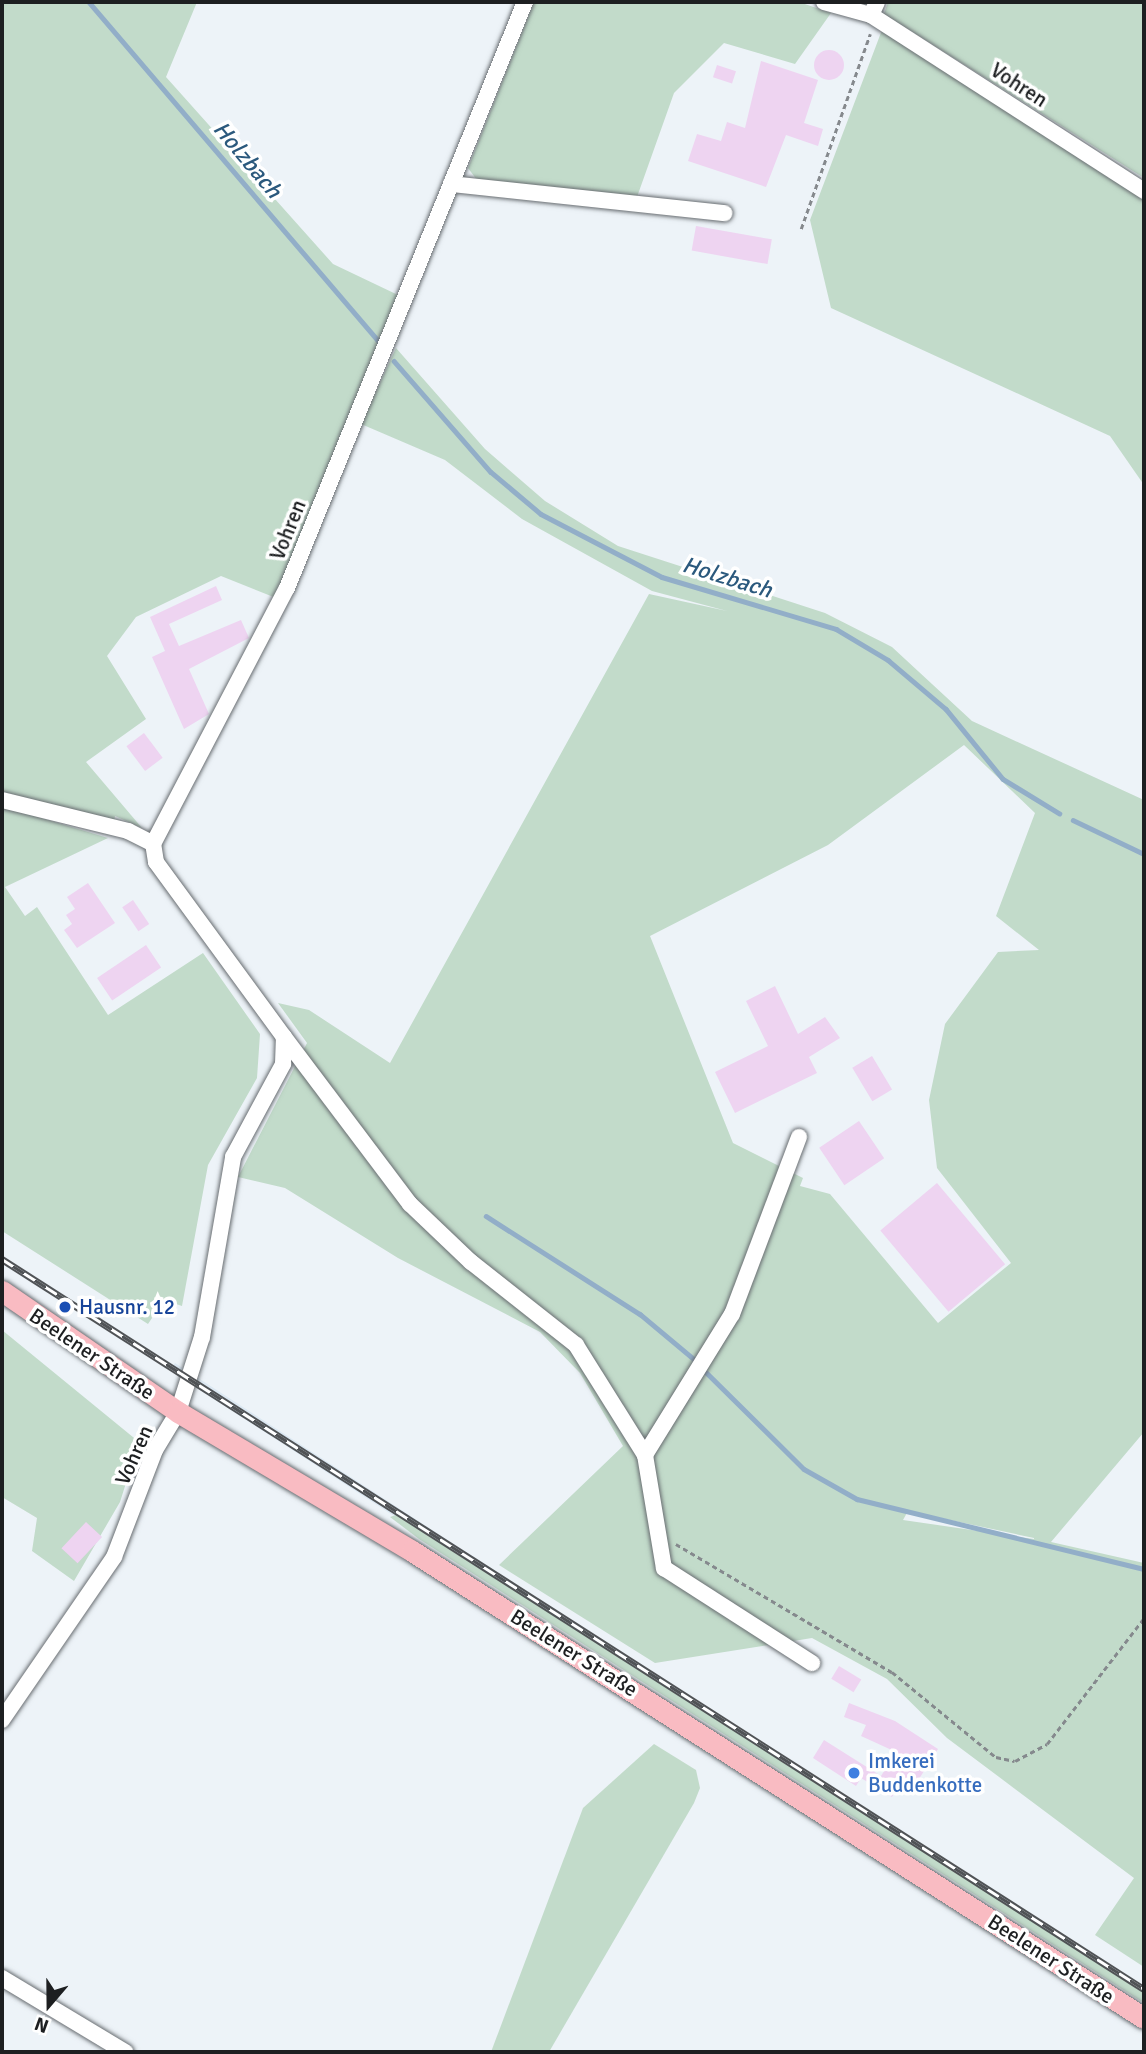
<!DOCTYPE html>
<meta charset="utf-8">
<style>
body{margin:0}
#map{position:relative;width:1146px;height:2054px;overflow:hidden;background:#edf3f8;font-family:Signika,sans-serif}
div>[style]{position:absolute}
.built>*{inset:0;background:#dce8f2;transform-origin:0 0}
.green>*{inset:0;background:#c2dbca}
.stream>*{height:4.5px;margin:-2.25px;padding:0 2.25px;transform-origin:2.25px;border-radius:2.25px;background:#92aec8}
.building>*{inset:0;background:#eed4f1;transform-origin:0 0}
.round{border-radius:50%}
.path>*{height:2.5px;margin-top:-1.25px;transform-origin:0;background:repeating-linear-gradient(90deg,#85898d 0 5px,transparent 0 8.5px)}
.roads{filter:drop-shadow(0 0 2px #686d71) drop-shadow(0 0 2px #686d71)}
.minor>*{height:16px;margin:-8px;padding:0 8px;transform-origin:8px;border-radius:8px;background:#fff}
.major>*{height:21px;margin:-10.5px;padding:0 10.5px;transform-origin:10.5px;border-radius:10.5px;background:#f9bbc2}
.rail>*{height:7px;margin-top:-3.5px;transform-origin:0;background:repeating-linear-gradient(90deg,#fff 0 13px,#505356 0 26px);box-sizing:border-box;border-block:2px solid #505356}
.dots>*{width:19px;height:19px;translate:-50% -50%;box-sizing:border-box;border:4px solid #fff;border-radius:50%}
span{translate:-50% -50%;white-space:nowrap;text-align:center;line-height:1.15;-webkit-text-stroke:7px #fff;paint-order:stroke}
.street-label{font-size:21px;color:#1d1f21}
.transit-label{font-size:21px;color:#164399}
.left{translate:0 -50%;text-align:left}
.shop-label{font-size:21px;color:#366cbe}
.water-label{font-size:23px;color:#2b597d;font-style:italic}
.frame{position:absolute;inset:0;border:4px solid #1d1f21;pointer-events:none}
.north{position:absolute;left:14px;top:1970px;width:70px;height:70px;-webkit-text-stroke:5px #fff;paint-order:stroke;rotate:200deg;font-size:19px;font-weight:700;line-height:28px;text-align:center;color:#1d1f21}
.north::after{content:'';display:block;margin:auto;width:24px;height:32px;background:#1d1f21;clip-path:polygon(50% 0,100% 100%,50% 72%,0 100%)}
</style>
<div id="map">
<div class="built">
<div style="left:175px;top:1363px;width:1149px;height:9px;rotate:33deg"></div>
</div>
<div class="green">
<div style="clip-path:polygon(2px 2px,197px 2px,166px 77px,333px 264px,398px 295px,276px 598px,221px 576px,136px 617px,107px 656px,146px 719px,86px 762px,142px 828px,115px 816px,114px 823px,2px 794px)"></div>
<div style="clip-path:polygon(534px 2px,799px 2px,831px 13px,795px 64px,724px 43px,674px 93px,637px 197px,477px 180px,468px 168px)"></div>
<div style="clip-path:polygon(888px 2px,1144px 2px,1144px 178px,884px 14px)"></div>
<div style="clip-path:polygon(882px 30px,1144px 197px,1144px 485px,1110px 436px,831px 308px,810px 220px)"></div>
<div style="clip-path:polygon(evenodd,396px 348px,485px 449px,545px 501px,618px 546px,825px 613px,892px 647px,972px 721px,1144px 800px,1144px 1432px,1051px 1542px,1144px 1563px,1144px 1967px,1095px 1935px,1134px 1878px,947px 1738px,887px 1679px,812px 1638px,655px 1663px,499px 1565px,623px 1446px,580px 1373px,540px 1332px,398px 1258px,285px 1188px,238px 1177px,307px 1043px,278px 1003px,309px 1010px,390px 1063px,649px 594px,727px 611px,652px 591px,522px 519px,445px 460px,361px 424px,396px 348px,964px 745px,1035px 813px,996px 916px,1039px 950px,998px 952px,945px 1024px,929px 1100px,937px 1168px,1011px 1263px,938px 1323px,830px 1194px,800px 1186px,803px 1178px,733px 1143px,650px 936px,828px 845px,964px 745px,396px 348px,908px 1511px,1034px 1538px,1034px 1539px,903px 1520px,908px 1511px)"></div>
<div style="clip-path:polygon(2px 806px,108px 838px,5px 887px,25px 916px,37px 907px,108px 1015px,203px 953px,260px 1034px,257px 1078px,208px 1165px,182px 1306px,164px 1300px,148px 1324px,2px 1231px)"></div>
<div style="clip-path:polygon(2px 1330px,139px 1442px,120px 1502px,74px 1581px,32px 1551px,37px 1518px,2px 1497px)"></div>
<div style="clip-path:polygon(396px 1515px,1144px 1993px,1144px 2003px,419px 1539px,390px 1517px)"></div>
<div style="clip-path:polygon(654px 1744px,696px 1770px,700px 1788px,694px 1803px,549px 2052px,491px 2052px,583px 1808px)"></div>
</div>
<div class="stream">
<div style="left:89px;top:2px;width:445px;rotate:49.5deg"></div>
<div style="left:394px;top:361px;width:147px;rotate:48.9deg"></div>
<div style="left:491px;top:472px;width:65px;rotate:40deg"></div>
<div style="left:541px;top:514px;width:136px;rotate:27.5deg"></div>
<div style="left:662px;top:577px;width:182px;rotate:16.6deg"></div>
<div style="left:836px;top:629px;width:61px;rotate:30.8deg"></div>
<div style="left:888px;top:660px;width:76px;rotate:40.2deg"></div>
<div style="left:946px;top:709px;width:90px;rotate:50.8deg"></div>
<div style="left:1003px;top:779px;width:66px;rotate:31.3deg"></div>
<div style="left:1073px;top:820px;width:79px;rotate:25.6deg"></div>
<div style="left:486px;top:1216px;width:183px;rotate:32.5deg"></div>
<div style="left:640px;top:1314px;width:72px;rotate:39.9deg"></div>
<div style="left:707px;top:1373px;width:136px;rotate:44.7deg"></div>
<div style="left:804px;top:1469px;width:61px;rotate:29.5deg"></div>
<div style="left:857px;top:1499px;width:295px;rotate:13.7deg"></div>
</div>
<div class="building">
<div class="round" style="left:814px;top:50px;width:30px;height:30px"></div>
<div style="clip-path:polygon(761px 61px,818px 80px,804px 123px,823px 129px,818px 146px,786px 135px,766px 187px,688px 161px,697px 134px,721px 141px,727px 122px,745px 128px)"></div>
<div style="left:717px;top:65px;width:20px;height:13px;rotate:18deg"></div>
<div style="left:696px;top:226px;width:77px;height:25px;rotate:10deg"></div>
<div style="clip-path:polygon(216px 586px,222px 600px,169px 624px,179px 646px,241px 620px,249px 638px,189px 669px,209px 714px,184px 729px,152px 657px,165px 651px,150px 617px)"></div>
<div style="left:144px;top:733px;width:31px;height:22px;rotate:53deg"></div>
<div style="clip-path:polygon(88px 883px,115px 923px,77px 948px,64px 930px,72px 924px,66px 915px,75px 909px,67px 897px)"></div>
<div style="left:133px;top:900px;width:29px;height:13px;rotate:56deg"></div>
<div style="left:146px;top:945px;width:27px;height:59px;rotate:56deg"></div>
<div style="clip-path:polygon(775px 986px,798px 1034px,825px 1017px,840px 1038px,809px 1057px,817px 1073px,735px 1113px,715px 1072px,768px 1046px,746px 1001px)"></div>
<div style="left:872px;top:1056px;width:39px;height:23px;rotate:59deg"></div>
<div style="left:859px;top:1121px;width:45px;height:48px;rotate:56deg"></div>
<div style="left:937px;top:1183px;width:106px;height:74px;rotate:50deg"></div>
<div style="left:86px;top:1522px;width:22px;height:36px;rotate:43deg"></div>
<div style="left:839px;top:1666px;width:26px;height:15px;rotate:31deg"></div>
<div style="clip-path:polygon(849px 1703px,895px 1721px,938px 1749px,912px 1790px,900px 1782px,892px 1797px,861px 1778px,856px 1786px,813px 1758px,824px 1740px,881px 1776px,896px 1752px,861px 1736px,866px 1725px,844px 1717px)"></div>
</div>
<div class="path">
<div style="left:801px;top:229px;width:207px;rotate:-70.5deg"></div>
<div style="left:676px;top:1544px;width:251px;rotate:30.7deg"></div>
<div style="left:892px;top:1672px;width:134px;rotate:39.3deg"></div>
<div style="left:996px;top:1757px;width:19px;rotate:12deg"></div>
<div style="left:1015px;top:1761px;width:36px;rotate:-28deg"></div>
<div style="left:1047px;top:1744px;width:159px;rotate:-52.4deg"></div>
</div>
<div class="roads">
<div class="minor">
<div style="left:824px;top:2px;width:49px;rotate:15.5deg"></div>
<div style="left:871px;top:15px;width:14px;rotate:-65deg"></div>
<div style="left:871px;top:15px;width:325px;rotate:32.8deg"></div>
<div style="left:451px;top:184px;width:275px;rotate:6.1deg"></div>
<div style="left:2px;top:800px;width:130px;rotate:13.8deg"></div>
<div style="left:128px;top:831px;width:28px;rotate:27deg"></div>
<div style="left:284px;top:1037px;width:209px;rotate:53deg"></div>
<div style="left:410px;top:1204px;width:84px;rotate:43.6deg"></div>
<div style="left:471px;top:1262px;width:134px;rotate:38.3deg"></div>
<div style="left:576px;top:1345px;width:130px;rotate:57.9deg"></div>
<div style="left:799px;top:1137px;width:189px;rotate:110.7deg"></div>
<div style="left:732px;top:1314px;width:166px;rotate:121.7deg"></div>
<div style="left:645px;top:1455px;width:115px;rotate:80.5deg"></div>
<div style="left:664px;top:1568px;width:176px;rotate:32.7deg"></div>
<div style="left:2px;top:1720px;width:198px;rotate:-55.5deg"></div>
<div style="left:114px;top:1557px;width:115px;rotate:-69deg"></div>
<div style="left:155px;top:1450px;width:44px;rotate:-58.8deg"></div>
<div style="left:178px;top:1412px;width:79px;rotate:-72.3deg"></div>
<div style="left:202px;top:1337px;width:183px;rotate:-80.2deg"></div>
<div style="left:233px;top:1157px;width:106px;rotate:-61.7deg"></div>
<div style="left:283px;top:1064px;width:27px;rotate:-88deg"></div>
<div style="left:284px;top:1037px;width:217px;rotate:-126.2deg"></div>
<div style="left:156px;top:862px;width:18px;rotate:-99deg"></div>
<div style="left:153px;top:844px;width:289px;rotate:-62.4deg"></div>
<div style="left:287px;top:588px;width:632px;rotate:-67.9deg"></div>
<div style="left:2px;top:1978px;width:144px;rotate:31deg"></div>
</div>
<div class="major">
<div style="left:2px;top:1291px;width:214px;rotate:34.5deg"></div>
<div style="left:178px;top:1412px;width:272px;rotate:30.7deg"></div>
<div style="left:412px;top:1551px;width:868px;rotate:32.54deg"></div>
</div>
</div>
<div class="rail">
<div style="left:2px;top:1259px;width:1355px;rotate:32.59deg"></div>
</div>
<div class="dots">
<div style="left:65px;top:1307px;background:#1a4fb4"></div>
<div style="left:854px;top:1773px;background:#3f7fe0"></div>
</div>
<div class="street-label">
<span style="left:1019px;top:85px;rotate:33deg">Vohren</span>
<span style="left:288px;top:530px;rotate:-68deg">Vohren</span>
<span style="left:92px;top:1354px;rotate:34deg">Beelener Straße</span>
<span style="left:134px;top:1455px;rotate:-66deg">Vohren</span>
<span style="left:574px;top:1653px;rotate:32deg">Beelener Straße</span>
<span style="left:1051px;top:1959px;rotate:33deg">Beelener Straße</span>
</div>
<div class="transit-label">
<span class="left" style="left:79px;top:1307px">Hausnr. 12</span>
</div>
<div class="shop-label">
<span class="left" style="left:868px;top:1773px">Imkerei<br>Buddenkotte</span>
</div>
<div class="water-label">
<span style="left:247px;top:160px;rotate:50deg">Holzbach</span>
<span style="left:727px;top:578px;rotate:17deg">Holzbach</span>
</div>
<div class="frame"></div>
<div class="north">N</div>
</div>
